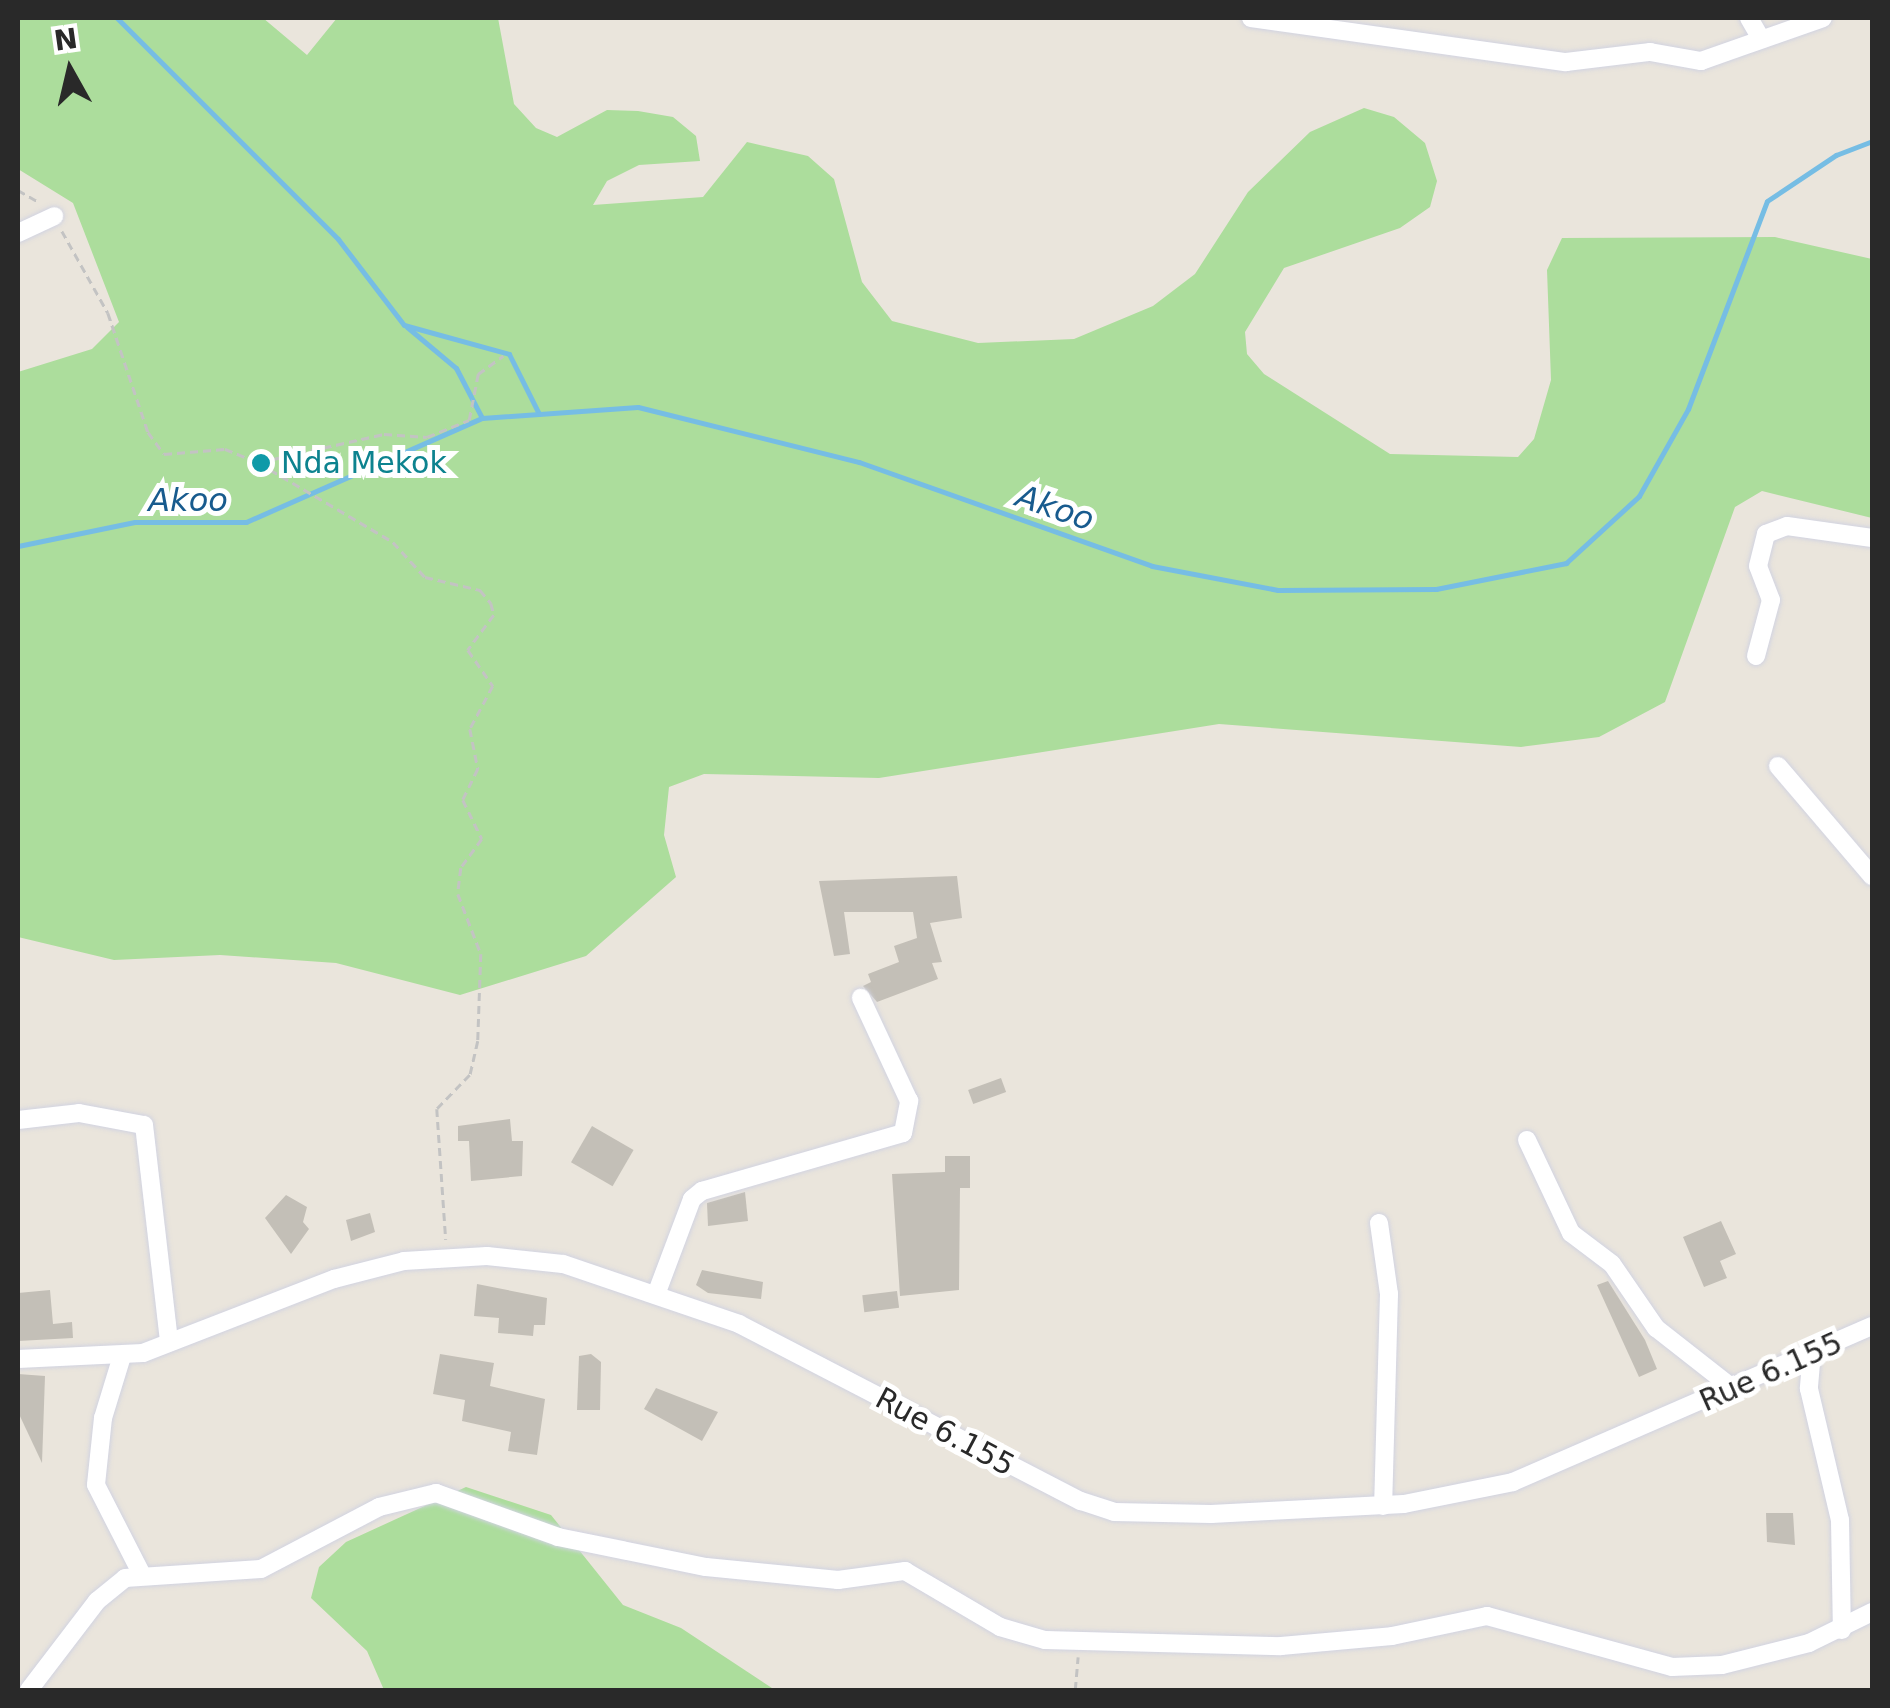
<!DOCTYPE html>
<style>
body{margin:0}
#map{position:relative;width:1890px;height:1708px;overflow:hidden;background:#eae5dc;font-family:"DejaVu Sans",sans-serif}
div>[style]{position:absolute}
.green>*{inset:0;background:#acdd9c}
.stream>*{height:5px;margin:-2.5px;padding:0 2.5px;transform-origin:2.5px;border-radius:2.5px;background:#76bde4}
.building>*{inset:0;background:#c3bfb7;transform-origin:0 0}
.path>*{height:2.5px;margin-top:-1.25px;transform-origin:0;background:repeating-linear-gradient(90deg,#c3c3c3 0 8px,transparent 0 13px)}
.roads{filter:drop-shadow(0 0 2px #d1d3e1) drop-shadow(0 0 2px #d1d3e1)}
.minor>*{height:18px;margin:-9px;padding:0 9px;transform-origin:9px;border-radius:9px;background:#fff}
.dots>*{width:28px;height:28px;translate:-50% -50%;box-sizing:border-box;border:5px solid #fff;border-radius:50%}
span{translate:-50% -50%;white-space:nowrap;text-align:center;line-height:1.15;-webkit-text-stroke:10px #fff;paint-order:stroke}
.culture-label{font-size:30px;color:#0d838f}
.left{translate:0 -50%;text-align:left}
.street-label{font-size:30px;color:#292929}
.water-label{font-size:32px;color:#185b8e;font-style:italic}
.frame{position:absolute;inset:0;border:20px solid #292929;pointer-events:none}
.north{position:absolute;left:20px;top:20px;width:100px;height:100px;-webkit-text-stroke:8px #fff;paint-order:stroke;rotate:352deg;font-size:28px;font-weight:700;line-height:40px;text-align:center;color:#292929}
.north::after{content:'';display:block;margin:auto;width:35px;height:45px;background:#292929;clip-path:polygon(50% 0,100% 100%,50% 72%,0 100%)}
</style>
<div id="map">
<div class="green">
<div style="clip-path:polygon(18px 18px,263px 18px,307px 55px,337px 18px,498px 18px,514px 104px,536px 128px,557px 137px,607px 110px,638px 111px,673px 117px,696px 136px,700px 161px,639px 165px,607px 181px,593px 205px,703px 197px,747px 142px,808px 156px,834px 179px,862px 282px,892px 321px,978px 343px,1074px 339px,1153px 306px,1195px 274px,1248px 192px,1310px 132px,1364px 108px,1394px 117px,1425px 143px,1437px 181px,1430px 207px,1400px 228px,1284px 268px,1245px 332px,1247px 354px,1264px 374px,1390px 454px,1518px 457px,1534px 439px,1551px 380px,1547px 270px,1562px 238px,1775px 237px,1872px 259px,1872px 518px,1762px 491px,1735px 507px,1665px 702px,1599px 737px,1521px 747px,1219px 724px,879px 778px,704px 774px,669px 787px,664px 835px,676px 877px,586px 956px,460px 995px,336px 963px,220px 955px,114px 960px,18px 937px,18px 372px,92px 349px,119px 322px,73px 203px,18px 169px)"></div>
<div style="clip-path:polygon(466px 1487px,551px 1515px,623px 1605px,681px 1628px,775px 1690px,384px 1690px,367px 1651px,311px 1598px,319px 1567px,346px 1542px)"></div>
</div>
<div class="stream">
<div style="left:117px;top:18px;width:313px;rotate:45deg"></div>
<div style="left:338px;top:239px;width:108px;rotate:52.5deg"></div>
<div style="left:404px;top:325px;width:109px;rotate:15.4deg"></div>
<div style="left:509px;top:354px;width:67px;rotate:63.4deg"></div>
<div style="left:407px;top:327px;width:64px;rotate:39.9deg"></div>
<div style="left:456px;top:368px;width:56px;rotate:62.5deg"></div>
<div style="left:18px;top:546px;width:119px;rotate:-11.6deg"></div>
<div style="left:135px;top:522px;width:111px"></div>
<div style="left:246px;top:522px;width:258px;rotate:-23.8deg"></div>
<div style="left:482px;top:418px;width:156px;rotate:-4deg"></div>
<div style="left:638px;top:407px;width:228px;rotate:14deg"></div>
<div style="left:859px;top:462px;width:311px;rotate:19.5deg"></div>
<div style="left:1152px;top:566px;width:128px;rotate:10.8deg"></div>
<div style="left:1278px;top:590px;width:158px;rotate:-0.4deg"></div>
<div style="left:1436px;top:589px;width:133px;rotate:-11.3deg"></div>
<div style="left:1566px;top:563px;width:99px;rotate:-42.5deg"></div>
<div style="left:1639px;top:496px;width:100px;rotate:-60.6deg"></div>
<div style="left:1688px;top:409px;width:222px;rotate:-69.2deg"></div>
<div style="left:1767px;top:201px;width:83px;rotate:-33.7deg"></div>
<div style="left:1836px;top:155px;width:39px;rotate:-21deg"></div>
</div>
<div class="building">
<div style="clip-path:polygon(957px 876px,962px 918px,930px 923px,942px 962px,932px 963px,938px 979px,877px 1002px,863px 986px,871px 982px,868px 974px,899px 962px,894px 946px,917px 938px,913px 912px,844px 912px,850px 954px,834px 956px,819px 881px)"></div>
<div style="left:1001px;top:1078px;width:15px;height:35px;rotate:70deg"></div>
<div style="clip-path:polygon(510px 1119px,512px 1141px,523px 1141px,522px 1176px,471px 1181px,469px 1141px,458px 1141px,458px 1126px)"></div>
<div style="left:592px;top:1126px;width:48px;height:42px;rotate:30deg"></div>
<div style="clip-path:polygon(945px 1156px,970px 1156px,970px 1188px,960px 1188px,959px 1290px,900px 1296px,892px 1174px,945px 1172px)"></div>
<div style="clip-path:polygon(745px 1192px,748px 1221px,708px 1226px,707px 1203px)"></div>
<div style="clip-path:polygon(286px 1195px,307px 1207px,303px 1222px,309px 1229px,291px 1254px,265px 1218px)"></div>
<div style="clip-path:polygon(370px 1213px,375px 1232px,351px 1241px,346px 1220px)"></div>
<div style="clip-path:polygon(1721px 1221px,1736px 1254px,1720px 1261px,1727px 1278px,1704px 1287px,1683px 1237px)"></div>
<div style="clip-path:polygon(702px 1270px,763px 1282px,761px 1299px,708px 1293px,696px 1285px)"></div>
<div style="clip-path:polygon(1608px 1281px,1645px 1340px,1657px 1369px,1639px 1377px,1597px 1285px)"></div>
<div style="clip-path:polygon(477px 1284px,547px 1298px,545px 1325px,534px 1325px,533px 1336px,498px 1333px,499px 1318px,474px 1316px)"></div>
<div style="clip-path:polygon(50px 1290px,53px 1324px,72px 1322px,73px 1338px,18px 1341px,18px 1293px)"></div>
<div style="left:897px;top:1291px;width:17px;height:35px;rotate:83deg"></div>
<div style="clip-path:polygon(440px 1354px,494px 1363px,490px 1386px,545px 1399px,537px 1455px,508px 1451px,511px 1432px,462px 1421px,465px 1400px,433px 1394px)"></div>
<div style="clip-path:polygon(591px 1354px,601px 1362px,600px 1410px,577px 1410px,579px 1356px)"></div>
<div style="clip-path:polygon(18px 1374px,45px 1376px,42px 1463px,18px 1412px)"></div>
<div style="clip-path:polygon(656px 1388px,718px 1412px,702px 1441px,644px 1409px)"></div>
<div style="clip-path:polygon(1766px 1513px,1793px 1513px,1795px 1545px,1767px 1542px)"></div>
</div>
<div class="path">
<div style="left:18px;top:190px;width:24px;rotate:30deg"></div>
<div style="left:62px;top:231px;width:94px;rotate:60.7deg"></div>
<div style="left:108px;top:313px;width:126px;rotate:71.4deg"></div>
<div style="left:148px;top:432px;width:27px;rotate:54deg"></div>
<div style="left:164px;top:454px;width:61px;rotate:-4.7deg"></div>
<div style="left:225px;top:449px;width:37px;rotate:22deg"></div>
<div style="left:259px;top:463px;width:156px;rotate:30.5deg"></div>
<div style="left:393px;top:542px;width:47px;rotate:47.6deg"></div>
<div style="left:425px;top:577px;width:57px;rotate:13.3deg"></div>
<div style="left:480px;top:590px;width:17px;rotate:50deg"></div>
<div style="left:491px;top:603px;width:12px;rotate:76deg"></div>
<div style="left:494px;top:615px;width:44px;rotate:126.6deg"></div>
<div style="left:468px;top:650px;width:44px;rotate:55.2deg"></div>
<div style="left:493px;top:686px;width:49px;rotate:118.1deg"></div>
<div style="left:470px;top:729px;width:41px;rotate:78.7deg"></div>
<div style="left:478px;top:769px;width:34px;rotate:116deg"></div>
<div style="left:463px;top:800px;width:43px;rotate:64deg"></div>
<div style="left:482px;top:839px;width:36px;rotate:126deg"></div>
<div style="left:461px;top:868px;width:26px;rotate:97deg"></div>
<div style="left:458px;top:894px;width:64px;rotate:69deg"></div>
<div style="left:481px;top:954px;width:87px;rotate:92deg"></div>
<div style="left:478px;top:1041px;width:35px;rotate:103deg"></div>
<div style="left:470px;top:1075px;width:47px;rotate:134.1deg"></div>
<div style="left:437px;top:1109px;width:131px;rotate:86.1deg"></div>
<div style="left:260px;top:462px;width:127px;rotate:-12.7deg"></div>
<div style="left:384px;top:434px;width:43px;rotate:4deg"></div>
<div style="left:427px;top:437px;width:45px;rotate:-22deg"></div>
<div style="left:469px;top:420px;width:47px;rotate:-78.9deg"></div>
<div style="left:478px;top:374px;width:31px;rotate:-36deg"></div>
<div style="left:1075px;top:1690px;width:33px;rotate:-85deg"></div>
</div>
<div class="roads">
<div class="minor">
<div style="left:1251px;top:18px;width:318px;rotate:8deg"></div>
<div style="left:1566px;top:62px;width:85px;rotate:-6.8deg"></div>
<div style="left:1650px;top:52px;width:52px;rotate:10deg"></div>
<div style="left:1701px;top:61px;width:129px;rotate:-19.4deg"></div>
<div style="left:1749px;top:18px;width:22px;rotate:60deg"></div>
<div style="left:18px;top:233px;width:40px;rotate:-25deg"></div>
<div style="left:1756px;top:656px;width:58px;rotate:-75deg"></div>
<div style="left:1771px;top:600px;width:36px;rotate:-111deg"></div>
<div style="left:1758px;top:566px;width:33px;rotate:-76deg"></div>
<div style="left:1766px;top:534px;width:22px;rotate:-21deg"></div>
<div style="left:1787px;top:526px;width:86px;rotate:8deg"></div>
<div style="left:1778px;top:766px;width:145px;rotate:49.5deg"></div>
<div style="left:18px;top:1120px;width:61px;rotate:-6.5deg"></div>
<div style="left:79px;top:1113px;width:66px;rotate:10.5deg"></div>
<div style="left:144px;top:1125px;width:218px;rotate:83.4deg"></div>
<div style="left:1527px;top:1140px;width:103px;rotate:64.7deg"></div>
<div style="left:1571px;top:1233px;width:51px;rotate:37.1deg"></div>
<div style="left:1612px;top:1264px;width:78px;rotate:55.5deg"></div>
<div style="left:1656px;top:1328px;width:94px;rotate:38.1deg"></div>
<div style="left:1379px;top:1223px;width:72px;rotate:82deg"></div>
<div style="left:1389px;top:1294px;width:212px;rotate:91.6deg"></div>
<div style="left:657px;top:1292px;width:99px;rotate:-69.4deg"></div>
<div style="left:692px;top:1199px;width:13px;rotate:-39deg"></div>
<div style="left:702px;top:1191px;width:209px;rotate:-16.1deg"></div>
<div style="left:903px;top:1133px;width:33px;rotate:-79deg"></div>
<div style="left:909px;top:1101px;width:114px;rotate:-115deg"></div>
<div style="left:1812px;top:1352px;width:37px;rotate:95deg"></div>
<div style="left:1809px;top:1389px;width:135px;rotate:76.7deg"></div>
<div style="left:1840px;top:1520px;width:110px;rotate:89deg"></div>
<div style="left:122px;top:1356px;width:65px;rotate:107deg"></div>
<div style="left:103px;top:1418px;width:67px;rotate:96deg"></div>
<div style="left:96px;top:1485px;width:99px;rotate:62.9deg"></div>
<div style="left:18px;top:1359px;width:125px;rotate:-2.7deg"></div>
<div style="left:143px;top:1353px;width:205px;rotate:-21.2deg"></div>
<div style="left:334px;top:1279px;width:72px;rotate:-14.4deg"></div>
<div style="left:404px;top:1261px;width:83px;rotate:-3.4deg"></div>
<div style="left:487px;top:1256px;width:76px;rotate:6deg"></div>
<div style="left:563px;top:1264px;width:186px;rotate:18.8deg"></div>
<div style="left:739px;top:1324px;width:385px;rotate:27.4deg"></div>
<div style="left:1081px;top:1501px;width:35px;rotate:18deg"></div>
<div style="left:1114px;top:1512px;width:97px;rotate:1.2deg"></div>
<div style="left:1211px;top:1514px;width:193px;rotate:-3deg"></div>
<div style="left:1404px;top:1504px;width:111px;rotate:-11.4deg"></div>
<div style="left:1513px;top:1482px;width:391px;rotate:-23.5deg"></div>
<div style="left:29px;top:1690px;width:112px;rotate:-52.6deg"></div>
<div style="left:97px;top:1601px;width:36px;rotate:-39deg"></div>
<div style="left:125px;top:1578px;width:136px;rotate:-3.8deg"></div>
<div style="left:261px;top:1569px;width:133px;rotate:-27.7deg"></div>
<div style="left:379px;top:1507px;width:59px;rotate:-13.8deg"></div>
<div style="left:436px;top:1493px;width:130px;rotate:19.8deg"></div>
<div style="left:558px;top:1537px;width:151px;rotate:11.5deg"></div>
<div style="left:706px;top:1567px;width:133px;rotate:5.6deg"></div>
<div style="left:838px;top:1580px;width:68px;rotate:-7.7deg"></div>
<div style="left:905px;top:1571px;width:110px;rotate:30.5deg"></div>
<div style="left:1000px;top:1627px;width:47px;rotate:16.1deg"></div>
<div style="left:1045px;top:1640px;width:236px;rotate:1.5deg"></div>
<div style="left:1281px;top:1646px;width:111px;rotate:-5.1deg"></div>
<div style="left:1392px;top:1636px;width:97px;rotate:-11.9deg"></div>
<div style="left:1487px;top:1616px;width:192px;rotate:15.4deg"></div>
<div style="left:1672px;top:1667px;width:50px;rotate:-2.3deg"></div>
<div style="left:1722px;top:1665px;width:90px;rotate:-14.2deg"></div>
<div style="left:1809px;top:1643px;width:70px;rotate:-26.2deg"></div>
</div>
</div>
<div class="dots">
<div style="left:261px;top:463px;background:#0f9aa8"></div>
</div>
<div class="culture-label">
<span class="left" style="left:281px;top:463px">Nda Mekok</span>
</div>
<div class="street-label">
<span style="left:1771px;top:1372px;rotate:-24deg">Rue 6.155</span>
<span style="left:945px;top:1432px;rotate:28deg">Rue 6.155</span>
</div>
<div class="water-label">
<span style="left:188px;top:500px">Akoo</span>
<span style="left:1055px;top:508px;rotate:19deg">Akoo</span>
</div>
<div class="frame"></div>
<div class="north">N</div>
</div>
